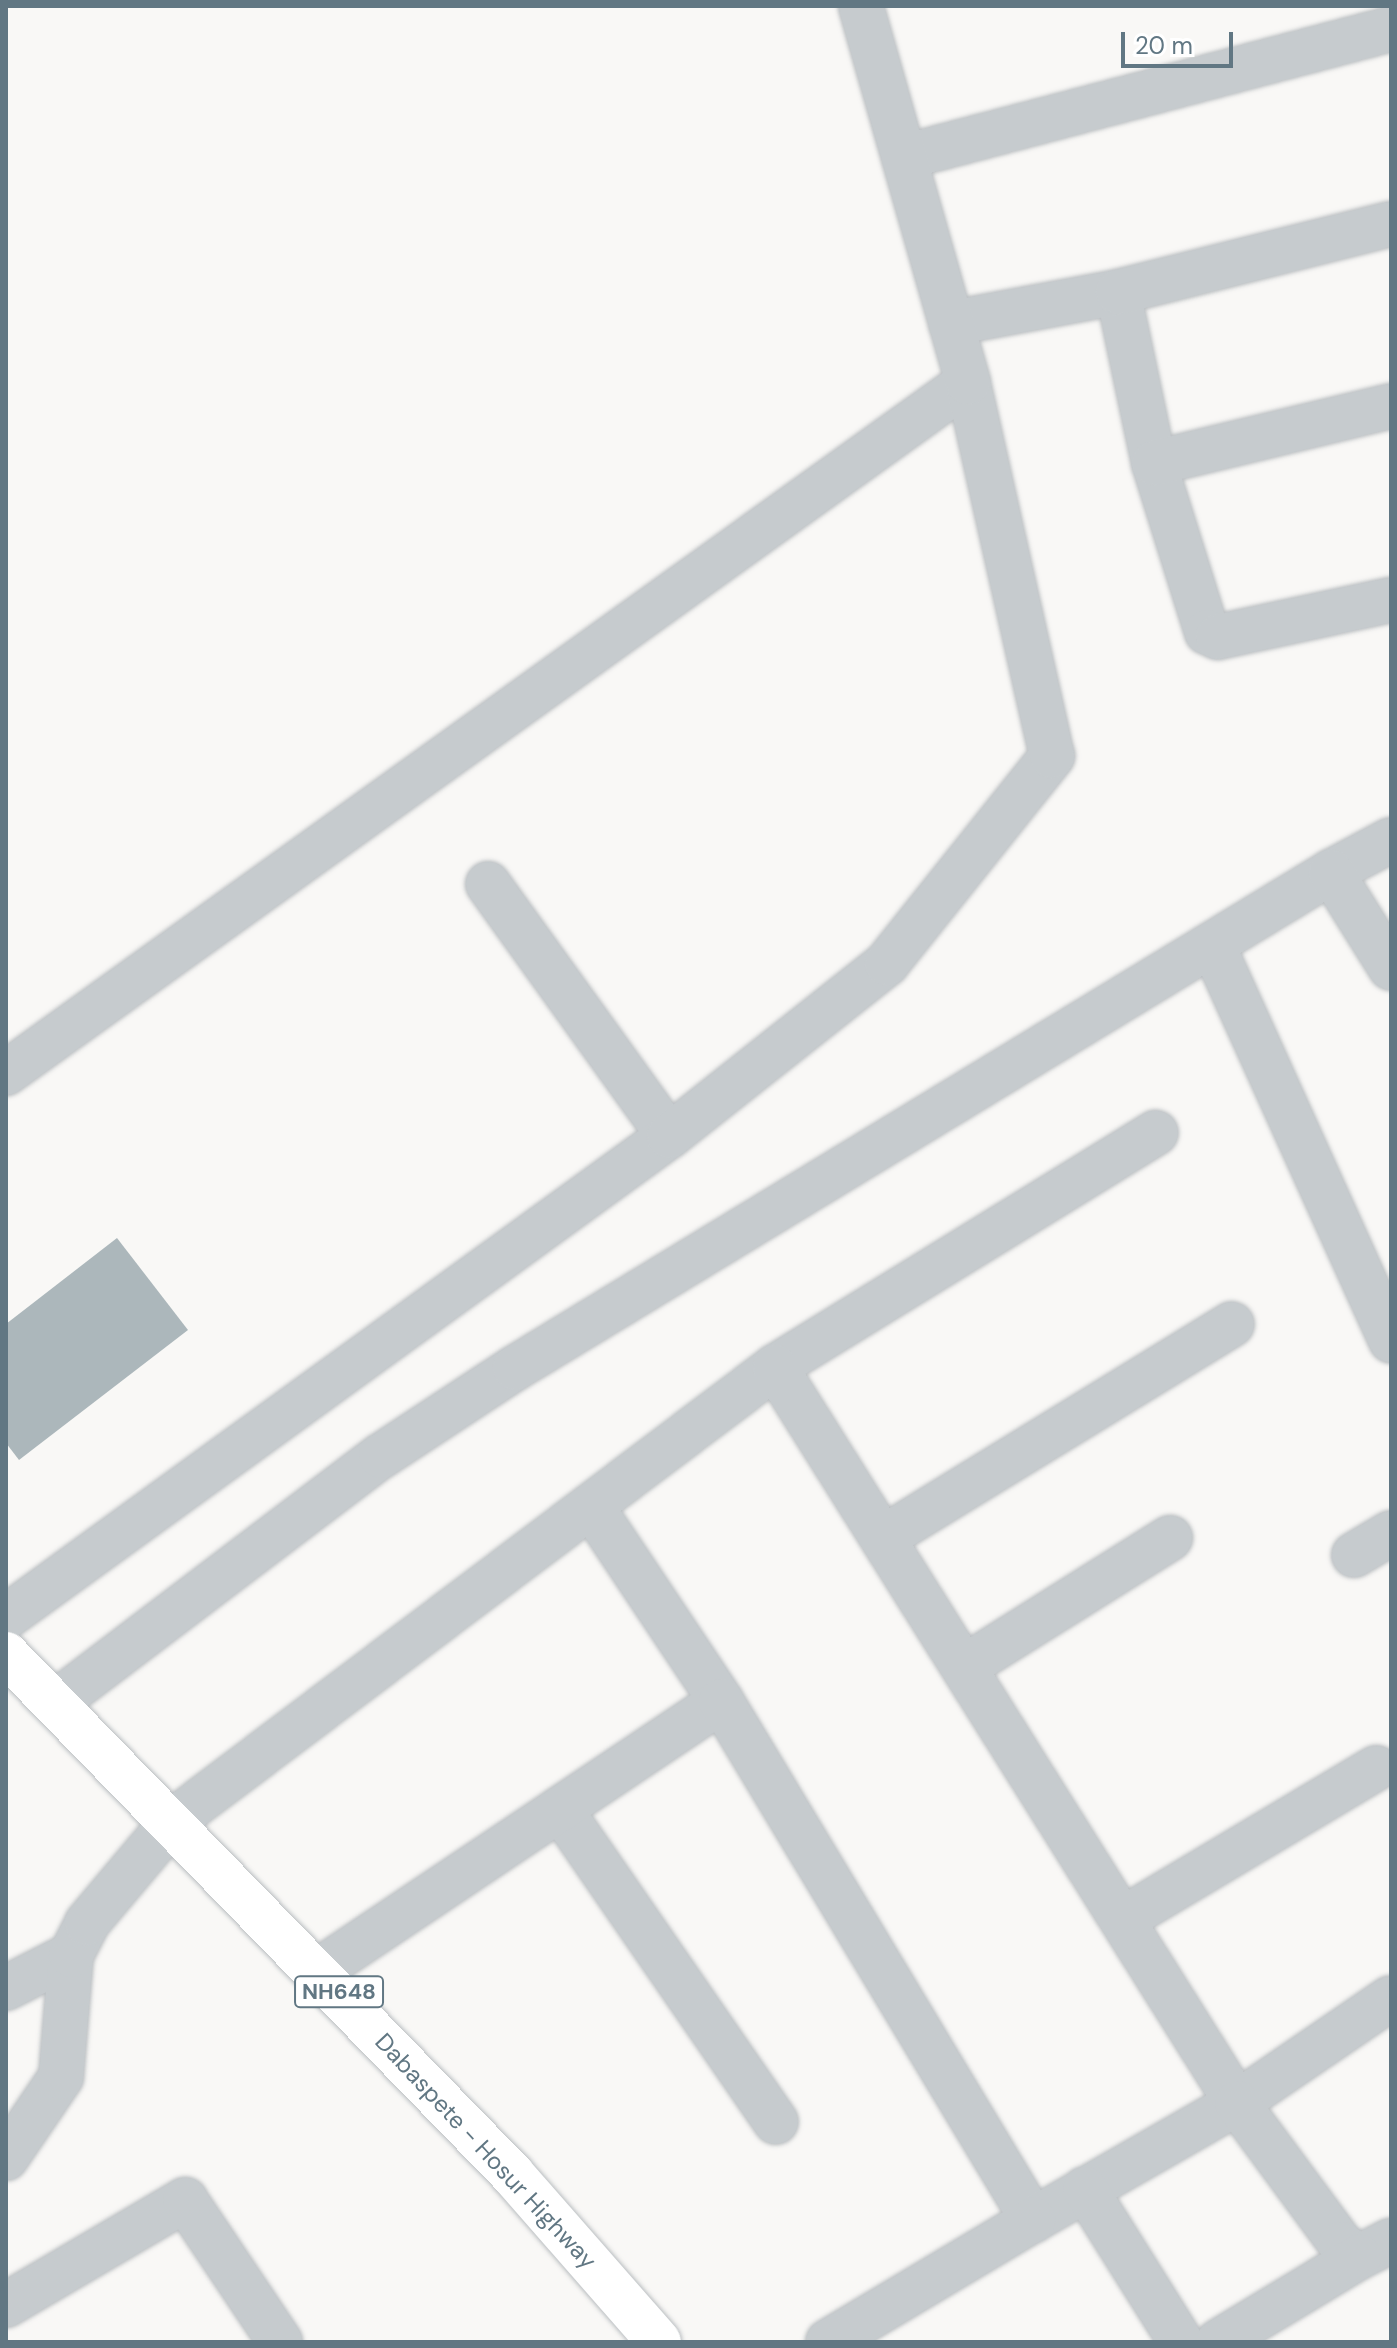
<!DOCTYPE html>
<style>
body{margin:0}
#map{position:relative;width:1397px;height:2348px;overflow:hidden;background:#f9f8f6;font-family:"DM Sans",sans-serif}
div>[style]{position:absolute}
.building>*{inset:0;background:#acb7bb}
.roads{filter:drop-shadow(0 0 2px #babec1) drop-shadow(0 0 2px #babec1)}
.minor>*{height:44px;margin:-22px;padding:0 22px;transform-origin:22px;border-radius:22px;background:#c6cbce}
.highway>*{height:44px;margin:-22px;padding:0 22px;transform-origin:22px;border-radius:22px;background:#fff}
span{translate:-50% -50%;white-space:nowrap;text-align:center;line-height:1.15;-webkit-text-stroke:8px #fff;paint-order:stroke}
.shield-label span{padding:2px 6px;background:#fff;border:2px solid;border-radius:6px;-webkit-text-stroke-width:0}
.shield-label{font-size:22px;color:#617783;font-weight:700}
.street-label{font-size:24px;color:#617783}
.frame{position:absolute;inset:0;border:8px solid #617783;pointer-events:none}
.scale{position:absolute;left:1121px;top:32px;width:112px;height:36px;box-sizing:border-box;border:4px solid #617783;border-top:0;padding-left:10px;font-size:24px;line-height:28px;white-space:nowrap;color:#617783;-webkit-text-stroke:6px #fff;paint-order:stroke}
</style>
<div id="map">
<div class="building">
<div style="clip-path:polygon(117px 1238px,188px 1330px,19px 1460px,6px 1443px,6px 1324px)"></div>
</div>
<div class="roads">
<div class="minor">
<div style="left:904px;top:157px;width:504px;rotate:-14.73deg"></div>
<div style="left:1118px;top:292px;width:175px;rotate:78.1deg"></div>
<div style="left:1154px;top:463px;width:177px;rotate:72.6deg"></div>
<div style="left:1207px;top:632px;width:12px;rotate:24deg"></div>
<div style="left:1218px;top:637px;width:177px;rotate:-12.1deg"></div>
<div style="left:951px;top:323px;width:170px;rotate:-10.5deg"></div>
<div style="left:1118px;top:292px;width:281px;rotate:-14deg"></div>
<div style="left:1154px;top:463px;width:244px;rotate:-13.5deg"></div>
<div style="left:1331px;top:872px;width:68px;rotate:-28.1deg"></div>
<div style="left:488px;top:884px;width:310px;rotate:54.3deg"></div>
<div style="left:1213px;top:946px;width:433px;rotate:65.7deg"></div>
<div style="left:6px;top:1073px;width:1184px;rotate:-35.69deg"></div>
<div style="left:775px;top:1367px;width:447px;rotate:-31.6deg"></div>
<div style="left:591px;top:1506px;width:234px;rotate:56.3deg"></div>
<div style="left:883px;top:1538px;width:409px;rotate:-31.5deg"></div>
<div style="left:1354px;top:1555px;width:43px;rotate:-30.7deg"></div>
<div style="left:6px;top:1617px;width:819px;rotate:-35.96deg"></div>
<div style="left:669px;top:1136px;width:278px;rotate:-38.4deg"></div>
<div style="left:887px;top:963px;width:265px;rotate:-51.4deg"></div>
<div style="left:1052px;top:756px;width:383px;rotate:-102.7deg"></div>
<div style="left:968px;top:382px;width:391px;rotate:-105.9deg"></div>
<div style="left:966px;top:1666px;width:241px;rotate:-32.1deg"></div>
<div style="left:55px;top:1703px;width:409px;rotate:-37.2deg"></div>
<div style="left:381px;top:1456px;width:160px;rotate:-33.3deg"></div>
<div style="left:515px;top:1368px;width:955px;rotate:-31.29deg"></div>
<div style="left:1331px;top:872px;width:113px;rotate:58deg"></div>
<div style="left:560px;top:1809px;width:380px;rotate:55.4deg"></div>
<div style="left:1123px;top:1919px;width:295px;rotate:-30.8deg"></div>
<div style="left:318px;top:1971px;width:485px;rotate:-33.8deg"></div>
<div style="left:721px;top:1701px;width:606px;rotate:58.99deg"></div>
<div style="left:1033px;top:2220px;width:235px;rotate:-29.8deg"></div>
<div style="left:1237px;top:2103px;width:186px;rotate:-34.3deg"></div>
<div style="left:6px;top:1988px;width:73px;rotate:-26.9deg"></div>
<div style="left:6px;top:2158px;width:98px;rotate:-55.8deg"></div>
<div style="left:61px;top:2077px;width:122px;rotate:-85.3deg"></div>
<div style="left:71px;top:1955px;width:36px;rotate:-63deg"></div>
<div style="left:87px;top:1923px;width:133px;rotate:-49.9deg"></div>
<div style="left:173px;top:1821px;width:754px;rotate:-37.02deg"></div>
<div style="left:775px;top:1367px;width:869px;rotate:57.88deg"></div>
<div style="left:1237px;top:2103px;width:175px;rotate:53.6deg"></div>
<div style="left:1341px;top:2244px;width:22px;rotate:36deg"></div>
<div style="left:1359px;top:2257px;width:36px;rotate:-27deg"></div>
<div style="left:1085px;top:2189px;width:181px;rotate:57.9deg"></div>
<div style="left:6px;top:2305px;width:208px;rotate:-30.4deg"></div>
<div style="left:185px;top:2200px;width:171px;rotate:56.2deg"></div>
<div style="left:828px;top:2342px;width:239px;rotate:-30.8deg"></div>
<div style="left:1218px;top:2342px;width:165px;rotate:-31.1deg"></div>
</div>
<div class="highway">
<div style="left:6px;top:1654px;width:726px;rotate:45.78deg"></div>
<div style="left:512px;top:2174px;width:223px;rotate:48.8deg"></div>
</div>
</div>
<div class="shield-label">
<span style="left:339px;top:1992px">NH648</span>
</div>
<div class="street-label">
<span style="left:486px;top:2151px;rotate:47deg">Dabaspete - Hosur Highway</span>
</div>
<div class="frame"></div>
<div class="scale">20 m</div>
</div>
